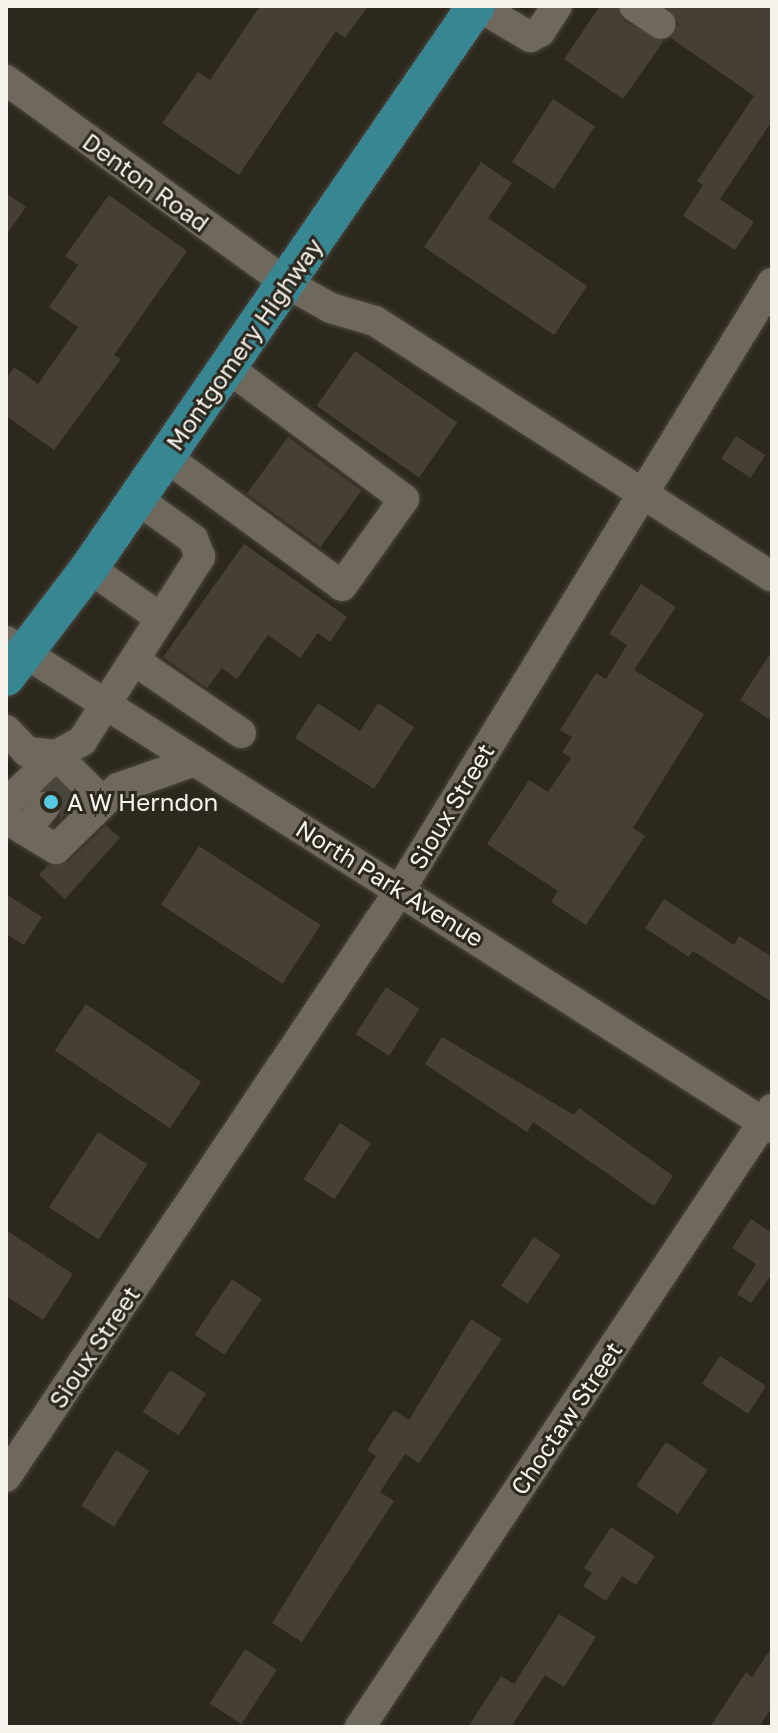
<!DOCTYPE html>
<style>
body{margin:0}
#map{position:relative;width:778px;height:1733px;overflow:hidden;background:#2d281e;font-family:"Golos Text",sans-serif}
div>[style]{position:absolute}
.building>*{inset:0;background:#453f35;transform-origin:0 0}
.minor-tunnel>*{height:30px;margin-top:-15px;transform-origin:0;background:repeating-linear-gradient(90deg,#4b463d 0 30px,transparent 0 45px)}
.roads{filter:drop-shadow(0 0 2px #4b473f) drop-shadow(0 0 2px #4b473f)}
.minor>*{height:30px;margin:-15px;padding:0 15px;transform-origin:15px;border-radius:15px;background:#6e685d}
.major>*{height:38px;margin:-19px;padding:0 19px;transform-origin:19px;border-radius:19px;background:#378691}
.dots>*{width:22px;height:22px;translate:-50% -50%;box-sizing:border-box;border:4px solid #2d281e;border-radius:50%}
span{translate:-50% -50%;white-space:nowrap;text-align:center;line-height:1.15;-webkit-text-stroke:6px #2d281e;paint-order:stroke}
.street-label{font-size:24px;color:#f6f2ec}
.poi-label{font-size:24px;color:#f6f2ec}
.left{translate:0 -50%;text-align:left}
.frame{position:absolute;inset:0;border:8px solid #f6f2ec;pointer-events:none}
</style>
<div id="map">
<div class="building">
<div style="clip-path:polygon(260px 6px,368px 6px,345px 38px,336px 31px,239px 175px,162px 123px,198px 72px,210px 80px)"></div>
<div style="clip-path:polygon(600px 6px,616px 6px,624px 21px,663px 42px,623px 99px,564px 59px)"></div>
<div style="clip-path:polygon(666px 6px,772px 6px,772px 121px,720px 199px,754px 222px,735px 250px,683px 216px,703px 185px,697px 181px,754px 96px,671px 38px,679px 24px)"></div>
<div style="left:553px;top:99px;width:50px;height:75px;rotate:33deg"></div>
<div style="clip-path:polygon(481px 162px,512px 183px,488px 218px,587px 286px,554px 335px,424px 247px)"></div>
<div style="clip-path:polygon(6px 193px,26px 207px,6px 235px)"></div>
<div style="clip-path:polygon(109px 195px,187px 251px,114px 355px,121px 359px,54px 450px,6px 416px,6px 379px,14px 367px,38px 384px,78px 327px,49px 307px,78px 265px,65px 256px)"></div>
<div style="left:355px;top:351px;width:125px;height:67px;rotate:35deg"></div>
<div style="left:736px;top:436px;width:35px;height:27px;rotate:33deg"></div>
<div style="left:288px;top:437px;width:91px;height:70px;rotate:36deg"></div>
<div style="clip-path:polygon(244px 544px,347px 617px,330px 642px,318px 633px,300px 658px,268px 635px,237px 679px,222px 668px,207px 688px,163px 657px)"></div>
<div style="clip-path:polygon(641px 584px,676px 607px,634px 670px,704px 714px,633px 828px,645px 836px,586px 925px,551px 902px,558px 891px,487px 844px,529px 780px,548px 792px,571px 758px,562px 752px,572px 737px,560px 730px,596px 673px,606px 679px,627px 645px,609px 634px)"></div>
<div style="clip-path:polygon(772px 651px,772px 721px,740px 700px)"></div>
<div style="clip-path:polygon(318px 703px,360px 731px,378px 703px,414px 727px,374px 789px,295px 738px)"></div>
<div style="clip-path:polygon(56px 780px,78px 802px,60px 820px,60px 800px,47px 789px)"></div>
<div style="clip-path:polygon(106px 825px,120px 838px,65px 899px,39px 875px,48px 865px,68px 862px)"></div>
<div style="left:199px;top:846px;width:145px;height:70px;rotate:33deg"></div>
<div style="clip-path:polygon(6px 894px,42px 917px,24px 945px,6px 934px)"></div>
<div style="clip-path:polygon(664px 899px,734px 945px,739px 936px,772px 957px,772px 1002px,693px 951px,689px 957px,645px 928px)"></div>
<div style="left:386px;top:987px;width:40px;height:56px;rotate:33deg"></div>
<div style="left:86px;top:1004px;width:139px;height:56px;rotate:34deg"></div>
<div style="clip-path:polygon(442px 1037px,574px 1115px,579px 1108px,673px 1176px,654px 1206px,533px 1122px,527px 1132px,425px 1064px)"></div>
<div style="left:340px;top:1123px;width:37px;height:67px;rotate:33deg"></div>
<div style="left:98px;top:1132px;width:59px;height:90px;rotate:33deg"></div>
<div style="clip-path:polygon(751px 1219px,772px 1233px,772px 1274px,751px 1303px,737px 1294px,756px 1264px,732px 1248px)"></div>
<div style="clip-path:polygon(6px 1230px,73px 1274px,43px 1320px,6px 1296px)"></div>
<div style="left:534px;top:1237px;width:32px;height:59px;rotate:34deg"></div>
<div style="left:232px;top:1279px;width:36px;height:67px;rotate:34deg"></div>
<div style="clip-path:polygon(471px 1319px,502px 1339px,419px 1463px,405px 1454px,380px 1492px,394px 1501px,302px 1642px,272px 1623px,376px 1456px,367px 1450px,394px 1410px,409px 1420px)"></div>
<div style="left:720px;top:1356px;width:55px;height:33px;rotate:33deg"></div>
<div style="left:170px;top:1370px;width:43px;height:50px;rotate:33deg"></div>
<div style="left:666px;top:1442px;width:50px;height:53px;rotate:34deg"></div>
<div style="left:116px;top:1450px;width:39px;height:66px;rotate:32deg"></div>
<div style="clip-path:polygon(611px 1527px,655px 1556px,636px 1585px,622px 1576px,606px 1601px,583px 1586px,592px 1573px,584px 1568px)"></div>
<div style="clip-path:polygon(559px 1614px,596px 1637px,564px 1687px,545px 1675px,511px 1727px,468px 1727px,501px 1676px,514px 1684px)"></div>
<div style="clip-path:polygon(772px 1647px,772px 1707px,759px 1727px,710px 1727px,746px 1672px,752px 1677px)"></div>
<div style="left:245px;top:1649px;width:38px;height:65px;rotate:33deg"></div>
</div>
<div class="minor-tunnel">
<div style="left:44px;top:807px;width:33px;rotate:-46deg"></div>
</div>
<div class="roads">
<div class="minor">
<div style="left:478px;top:6px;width:61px;rotate:30.8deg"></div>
<div style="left:530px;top:37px;width:11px;rotate:-27deg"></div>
<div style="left:540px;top:32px;width:31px;rotate:-57deg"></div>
<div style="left:634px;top:6px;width:32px;rotate:34deg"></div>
<div style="left:6px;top:80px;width:346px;rotate:35.9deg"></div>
<div style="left:286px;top:283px;width:51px;rotate:29.1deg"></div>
<div style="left:331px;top:308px;width:46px;rotate:16.5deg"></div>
<div style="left:375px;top:321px;width:472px;rotate:32.8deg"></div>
<div style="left:166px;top:457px;width:218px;rotate:36.2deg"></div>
<div style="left:342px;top:586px;width:107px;rotate:-54.5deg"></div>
<div style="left:404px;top:499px;width:221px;rotate:-143.3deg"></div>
<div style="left:89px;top:568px;width:85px;rotate:35deg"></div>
<div style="left:6px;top:641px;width:908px;rotate:32.45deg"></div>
<div style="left:135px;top:661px;width:128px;rotate:34.2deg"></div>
<div style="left:6px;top:730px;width:30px;rotate:46deg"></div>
<div style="left:27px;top:752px;width:29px;rotate:6deg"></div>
<div style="left:56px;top:755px;width:30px;rotate:-28deg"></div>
<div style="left:82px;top:741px;width:219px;rotate:-57.3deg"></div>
<div style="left:200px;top:557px;width:19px;rotate:-111deg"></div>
<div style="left:193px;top:539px;width:69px;rotate:-144.5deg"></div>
<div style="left:6px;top:804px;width:70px;rotate:-44.4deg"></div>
<div style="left:56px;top:755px;width:64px;rotate:45deg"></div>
<div style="left:6px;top:819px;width:58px;rotate:31deg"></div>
<div style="left:56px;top:849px;width:87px;rotate:-44.5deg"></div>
<div style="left:118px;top:788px;width:82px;rotate:-19.3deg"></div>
<div style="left:25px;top:830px;width:30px;rotate:-50deg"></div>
<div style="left:6px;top:1477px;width:707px;rotate:-56.13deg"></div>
<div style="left:400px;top:890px;width:712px;rotate:-58.5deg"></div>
<div style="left:360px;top:1727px;width:743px;rotate:-56.31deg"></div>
</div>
<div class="major">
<div style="left:6px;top:677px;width:137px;rotate:-52.7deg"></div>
<div style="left:89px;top:568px;width:682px;rotate:-55.45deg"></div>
</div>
</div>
<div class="dots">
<div style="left:51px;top:802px;background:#57c9e2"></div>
</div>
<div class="street-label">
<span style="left:146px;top:182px;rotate:36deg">Denton Road</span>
<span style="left:244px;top:344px;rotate:-55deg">Montgomery Highway</span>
<span style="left:451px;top:806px;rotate:-59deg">Sioux Street</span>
<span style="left:390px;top:883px;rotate:32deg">North Park Avenue</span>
<span style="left:94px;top:1347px;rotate:-56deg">Sioux Street</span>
<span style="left:566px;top:1418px;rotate:-56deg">Choctaw Street</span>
</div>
<div class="poi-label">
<span class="left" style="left:67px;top:802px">A W Herndon</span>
</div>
<div class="frame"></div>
</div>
